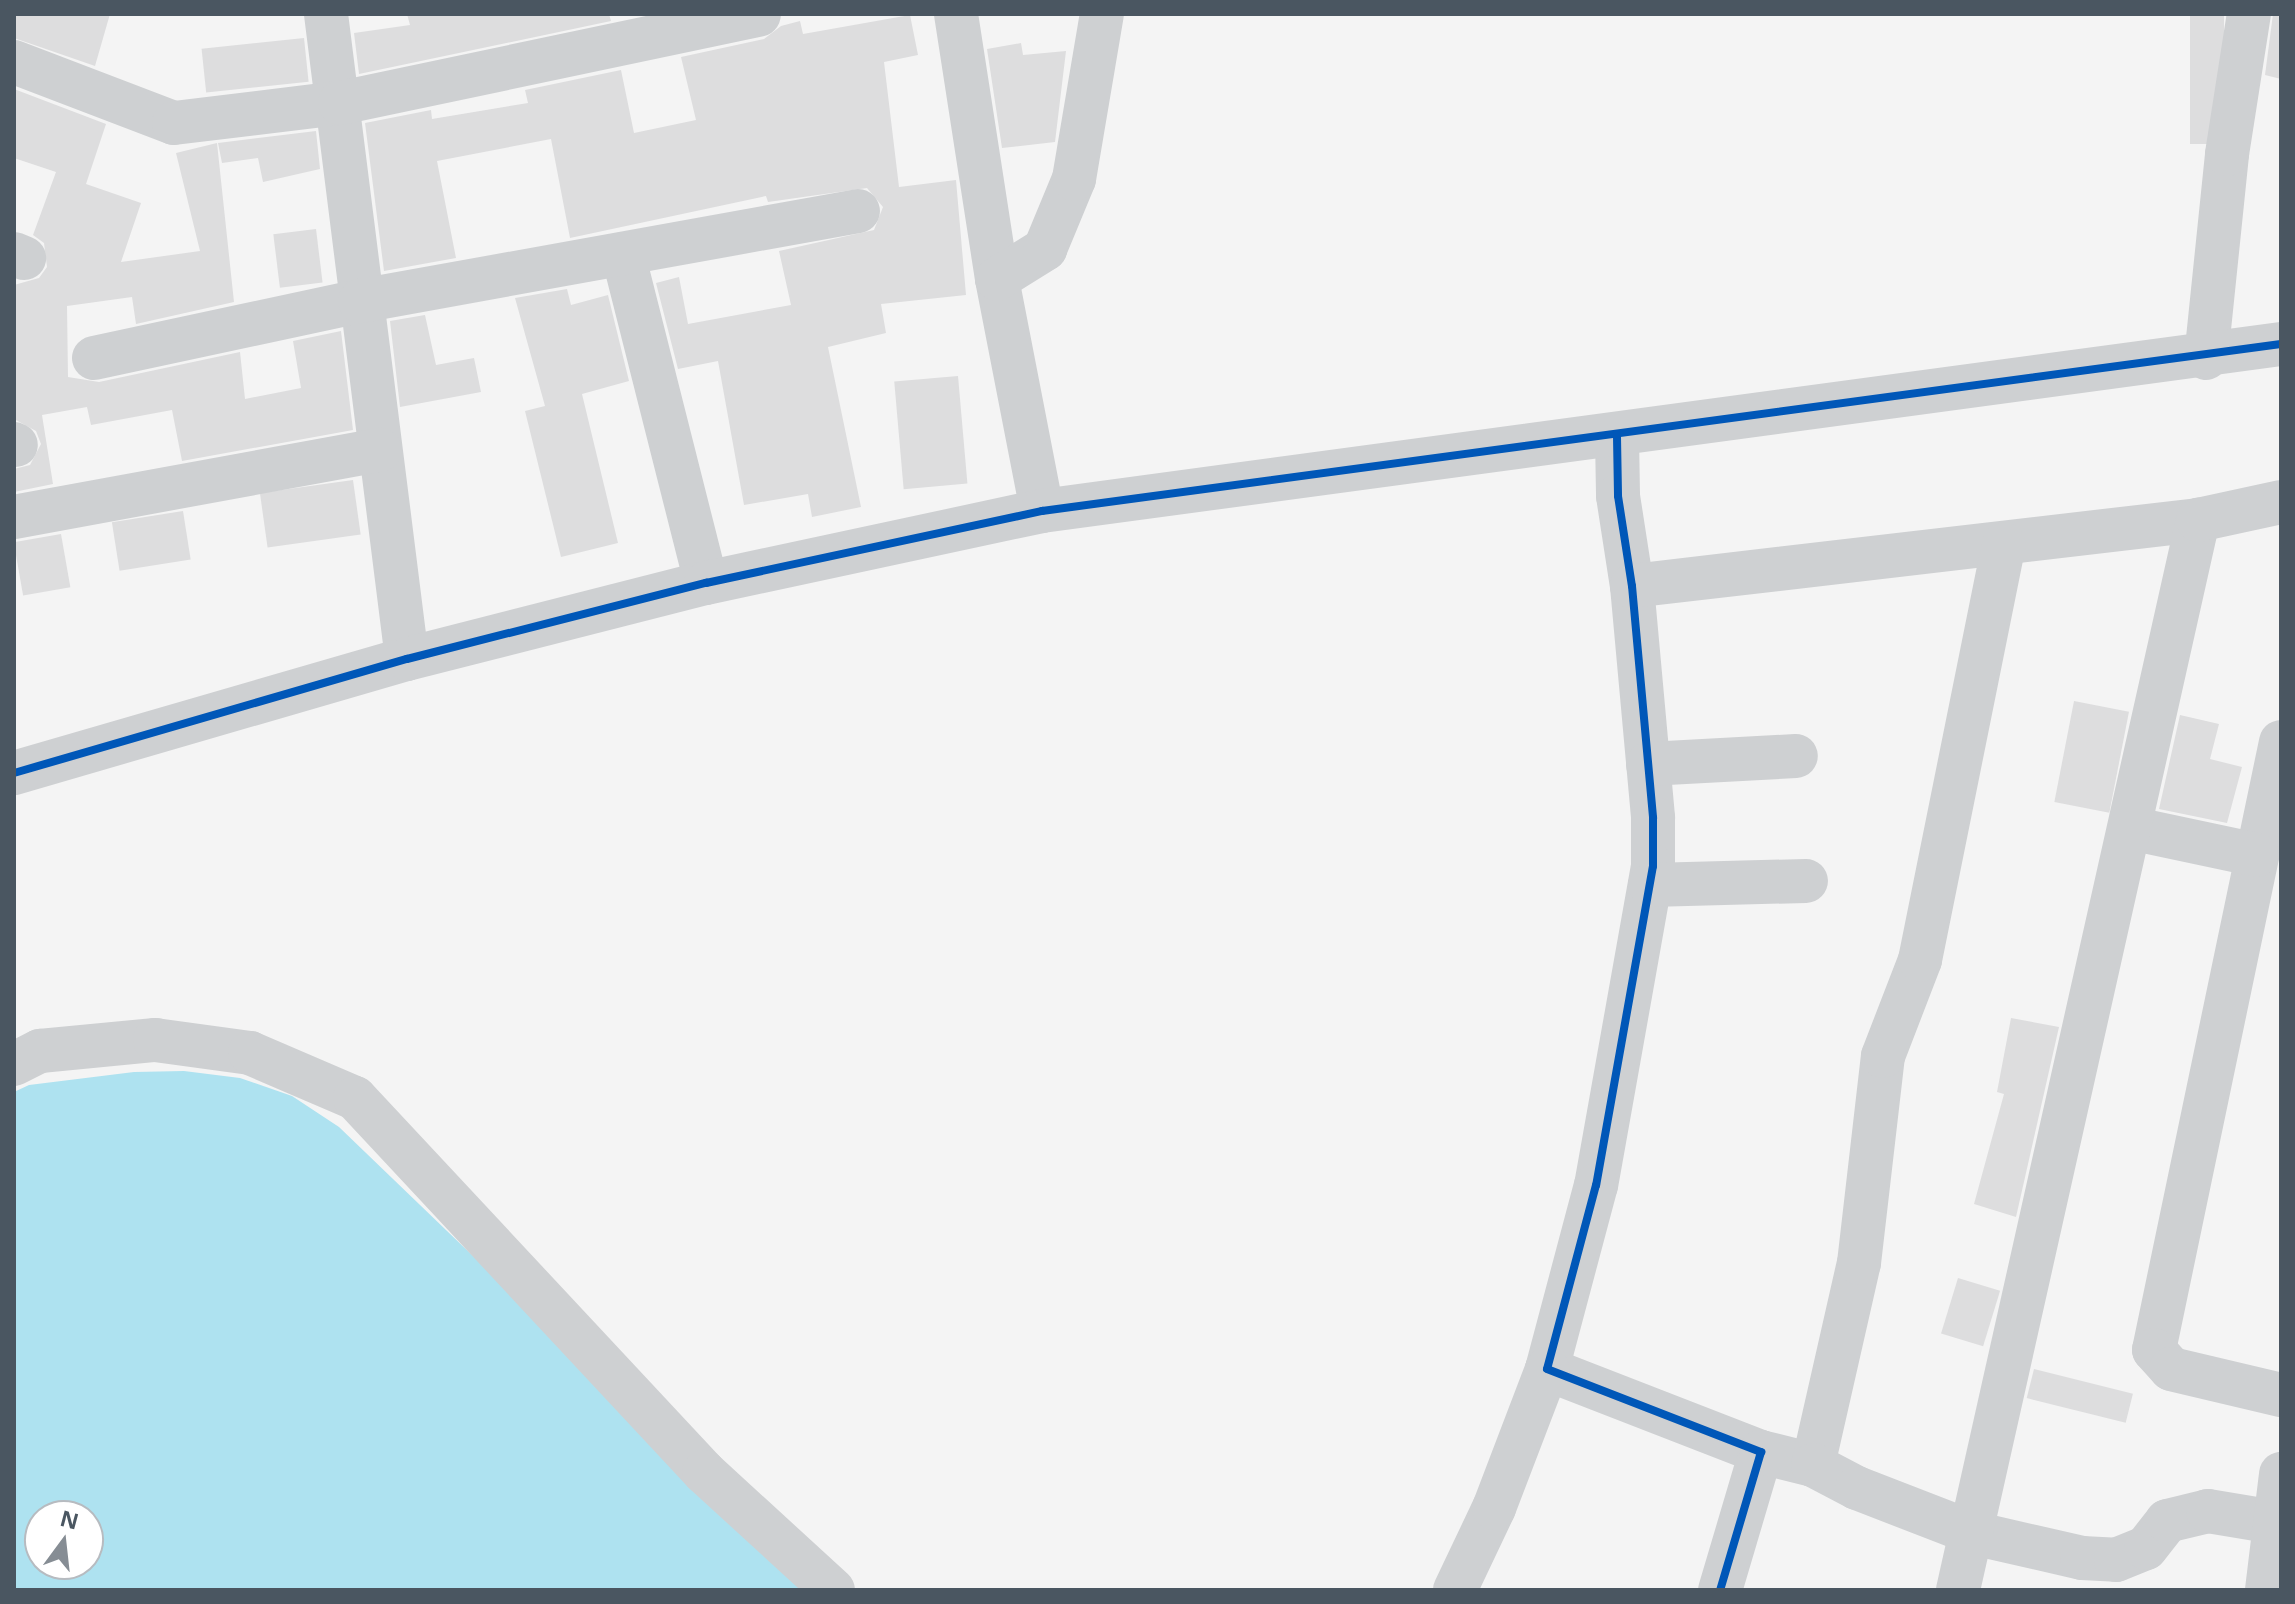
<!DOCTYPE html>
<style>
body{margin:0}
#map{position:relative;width:2295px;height:1604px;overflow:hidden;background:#f4f4f4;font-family:"Noto Sans",sans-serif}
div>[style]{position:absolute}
.water>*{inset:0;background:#aee2f0}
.building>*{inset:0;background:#ddddde;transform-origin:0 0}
.minor>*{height:44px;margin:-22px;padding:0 22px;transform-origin:22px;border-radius:22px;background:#ced0d2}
.cycleway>*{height:8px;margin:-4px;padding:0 4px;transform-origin:4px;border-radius:4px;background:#0057b8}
span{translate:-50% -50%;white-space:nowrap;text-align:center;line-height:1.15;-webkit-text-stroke:6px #fff;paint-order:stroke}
.frame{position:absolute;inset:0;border:16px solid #4a5661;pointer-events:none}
.north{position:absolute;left:24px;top:1500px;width:80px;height:80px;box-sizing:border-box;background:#fff;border:2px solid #b7bbc0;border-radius:50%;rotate:15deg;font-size:22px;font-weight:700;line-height:32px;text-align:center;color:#4a5661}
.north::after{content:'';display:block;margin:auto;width:28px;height:36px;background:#868d94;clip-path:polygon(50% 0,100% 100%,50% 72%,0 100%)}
</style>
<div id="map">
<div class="water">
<div style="clip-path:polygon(evenodd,184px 1071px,240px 1078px,292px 1096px,339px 1127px,820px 1590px,14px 1590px,14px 1092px,29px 1085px,134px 1072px,184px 1071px,40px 1516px,88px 1516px,88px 1564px,40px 1564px,40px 1516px)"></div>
</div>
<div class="building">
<div style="clip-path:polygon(14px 14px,110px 14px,95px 66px,14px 38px)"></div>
<div style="clip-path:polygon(407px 14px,609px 14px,611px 21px,359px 74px,354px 33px,410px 25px)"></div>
<div style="left:2190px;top:14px;width:34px;height:130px"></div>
<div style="clip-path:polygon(2273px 14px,2281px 14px,2281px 79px,2265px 75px)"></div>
<div style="clip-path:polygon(910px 15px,918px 55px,884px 62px,899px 187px,956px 180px,966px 295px,881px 304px,886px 333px,828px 347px,861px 507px,812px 517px,808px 494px,744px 505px,718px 361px,678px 369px,656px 283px,679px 277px,688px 324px,791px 305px,779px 251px,874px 230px,883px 207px,867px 188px,768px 202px,766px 196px,570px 238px,551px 139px,437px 161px,456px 258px,384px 271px,365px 123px,431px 110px,432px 119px,528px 103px,525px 90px,621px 70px,634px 133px,696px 120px,681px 57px,764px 39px,781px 26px,800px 21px,803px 34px)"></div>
<div style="left:304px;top:38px;width:44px;height:103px;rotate:84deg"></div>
<div style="clip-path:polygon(1021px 43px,1023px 55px,1066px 51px,1055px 142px,1002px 148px,987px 49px)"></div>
<div style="clip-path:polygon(14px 89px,106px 124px,86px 184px,141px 203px,121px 262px,200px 251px,176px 153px,217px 143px,234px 302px,136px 324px,132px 297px,67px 306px,68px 377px,99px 382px,240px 352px,245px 399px,301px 388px,293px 341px,341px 331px,353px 430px,182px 461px,172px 410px,91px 425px,87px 407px,42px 415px,53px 484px,14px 492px,14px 469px,30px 465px,41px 444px,36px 431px,14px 419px,14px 285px,39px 278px,47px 267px,44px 243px,33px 235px,56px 172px,14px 158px)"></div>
<div style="clip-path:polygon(316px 131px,320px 169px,263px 182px,258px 158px,222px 163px,218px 143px)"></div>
<div style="left:316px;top:229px;width:54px;height:43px;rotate:83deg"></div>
<div style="clip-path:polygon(567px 289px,571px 305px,608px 295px,629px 381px,582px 394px,618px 543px,561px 557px,525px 411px,545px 406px,515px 298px)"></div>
<div style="clip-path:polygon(425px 315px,436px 365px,474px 358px,481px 392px,400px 407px,390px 321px)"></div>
<div style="left:958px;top:376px;width:108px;height:64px;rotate:85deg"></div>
<div style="left:353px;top:480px;width:55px;height:94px;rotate:82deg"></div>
<div style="left:183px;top:511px;width:49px;height:72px;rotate:81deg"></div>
<div style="left:61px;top:534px;width:54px;height:48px;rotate:80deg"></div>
<div style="left:2074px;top:701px;width:56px;height:103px;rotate:11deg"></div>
<div style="clip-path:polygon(2180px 715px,2219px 724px,2210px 759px,2242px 767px,2227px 823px,2159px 809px)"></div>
<div style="clip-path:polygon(2011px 1018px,2059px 1027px,2016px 1217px,1974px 1204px,2004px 1094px,1997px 1092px)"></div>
<div style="left:1958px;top:1278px;width:44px;height:58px;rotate:17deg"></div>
<div style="left:2034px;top:1369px;width:102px;height:30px;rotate:14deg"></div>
</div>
<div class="minor">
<div style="left:326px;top:14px;width:650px;rotate:82.84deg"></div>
<div style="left:956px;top:14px;width:268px;rotate:81.2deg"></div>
<div style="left:997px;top:279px;width:236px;rotate:79deg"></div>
<div style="left:14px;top:62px;width:171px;rotate:20.9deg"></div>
<div style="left:174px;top:123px;width:167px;rotate:-6.9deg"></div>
<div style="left:340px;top:103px;width:428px;rotate:-11.9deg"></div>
<div style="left:14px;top:254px;width:11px;rotate:22deg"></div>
<div style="left:623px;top:254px;width:339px;rotate:75.8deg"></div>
<div style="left:997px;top:279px;width:57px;rotate:-32deg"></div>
<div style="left:1045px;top:249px;width:76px;rotate:-67.5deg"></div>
<div style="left:1074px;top:179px;width:167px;rotate:-80.4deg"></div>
<div style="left:94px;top:358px;width:272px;rotate:-12.1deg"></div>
<div style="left:360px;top:301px;width:506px;rotate:-10.24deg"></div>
<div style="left:2206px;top:358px;width:205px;rotate:-84.1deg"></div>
<div style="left:2227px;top:154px;width:142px;rotate:-81.1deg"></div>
<div style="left:1617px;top:437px;width:59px;rotate:89deg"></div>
<div style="left:1618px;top:496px;width:91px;rotate:81.2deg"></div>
<div style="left:1632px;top:586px;width:233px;rotate:84.8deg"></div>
<div style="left:1653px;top:818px;width:48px;rotate:90deg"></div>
<div style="left:1653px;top:866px;width:324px;rotate:100.1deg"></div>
<div style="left:1596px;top:1185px;width:190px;rotate:104.9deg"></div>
<div style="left:1547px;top:1369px;width:230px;rotate:21.2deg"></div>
<div style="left:1761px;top:1452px;width:144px;rotate:106.5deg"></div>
<div style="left:14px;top:444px;width:2px;rotate:27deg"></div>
<div style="left:14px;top:517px;width:372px;rotate:-10.4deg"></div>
<div style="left:1632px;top:586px;width:570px;rotate:-6.65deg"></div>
<div style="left:2281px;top:742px;width:621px;rotate:101.8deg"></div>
<div style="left:2154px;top:1350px;width:25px;rotate:48deg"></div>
<div style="left:2171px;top:1369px;width:113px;rotate:13.3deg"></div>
<div style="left:1648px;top:764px;width:148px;rotate:-3.1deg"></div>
<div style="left:14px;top:773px;width:409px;rotate:-16.2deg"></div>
<div style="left:407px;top:659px;width:309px;rotate:-14.3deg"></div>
<div style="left:706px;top:583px;width:344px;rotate:-12.1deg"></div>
<div style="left:1042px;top:511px;width:1250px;rotate:-7.68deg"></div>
<div style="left:2130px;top:828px;width:130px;rotate:12deg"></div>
<div style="left:1650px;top:885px;width:156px;rotate:-1.5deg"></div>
<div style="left:14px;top:1064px;width:29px;rotate:-27deg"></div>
<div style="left:40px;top:1051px;width:116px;rotate:-5.5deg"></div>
<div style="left:155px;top:1040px;width:96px;rotate:7.8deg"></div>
<div style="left:250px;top:1053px;width:114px;rotate:23.2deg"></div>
<div style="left:355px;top:1098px;width:512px;rotate:46.98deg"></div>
<div style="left:704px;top:1472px;width:175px;rotate:42.5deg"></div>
<div style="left:1761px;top:1452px;width:54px;rotate:14deg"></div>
<div style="left:1813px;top:1465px;width:207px;rotate:-77.2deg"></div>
<div style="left:1859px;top:1263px;width:208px;rotate:-83.4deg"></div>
<div style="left:1883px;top:1056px;width:103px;rotate:-68.9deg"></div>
<div style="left:1920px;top:960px;width:424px;rotate:-78.6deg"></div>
<div style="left:1813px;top:1465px;width:50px;rotate:27.6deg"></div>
<div style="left:1857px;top:1488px;width:124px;rotate:21.2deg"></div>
<div style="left:1973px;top:1533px;width:112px;rotate:12.9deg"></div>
<div style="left:2082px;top:1558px;width:34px;rotate:3deg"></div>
<div style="left:2116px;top:1560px;width:32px;rotate:-22deg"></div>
<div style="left:2146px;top:1548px;width:34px;rotate:-52deg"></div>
<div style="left:2167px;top:1521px;width:42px;rotate:-13.7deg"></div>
<div style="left:2208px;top:1511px;width:67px;rotate:9.5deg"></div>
<div style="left:1455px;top:1590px;width:91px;rotate:-64.6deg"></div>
<div style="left:1494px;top:1508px;width:149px;rotate:-69.1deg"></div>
<div style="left:1958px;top:1590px;width:1097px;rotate:-77.36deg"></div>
<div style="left:2198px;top:520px;width:85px;rotate:-12.2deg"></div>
<div style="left:2267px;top:1590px;width:117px;rotate:-83.1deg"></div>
</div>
<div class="cycleway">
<div style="left:1617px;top:437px;width:59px;rotate:89deg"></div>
<div style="left:1618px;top:496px;width:91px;rotate:81.2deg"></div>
<div style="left:1632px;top:586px;width:233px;rotate:84.8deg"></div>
<div style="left:1653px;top:818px;width:48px;rotate:90deg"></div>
<div style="left:1653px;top:866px;width:324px;rotate:100.1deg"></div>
<div style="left:1596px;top:1185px;width:190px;rotate:104.9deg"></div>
<div style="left:1547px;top:1369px;width:230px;rotate:21.2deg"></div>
<div style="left:1761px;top:1452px;width:144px;rotate:106.5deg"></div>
<div style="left:14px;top:773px;width:409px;rotate:-16.2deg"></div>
<div style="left:407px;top:659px;width:309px;rotate:-14.3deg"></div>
<div style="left:706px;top:583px;width:344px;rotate:-12.1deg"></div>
<div style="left:1042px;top:511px;width:1250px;rotate:-7.68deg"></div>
</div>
<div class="frame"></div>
<div class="north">N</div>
</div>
